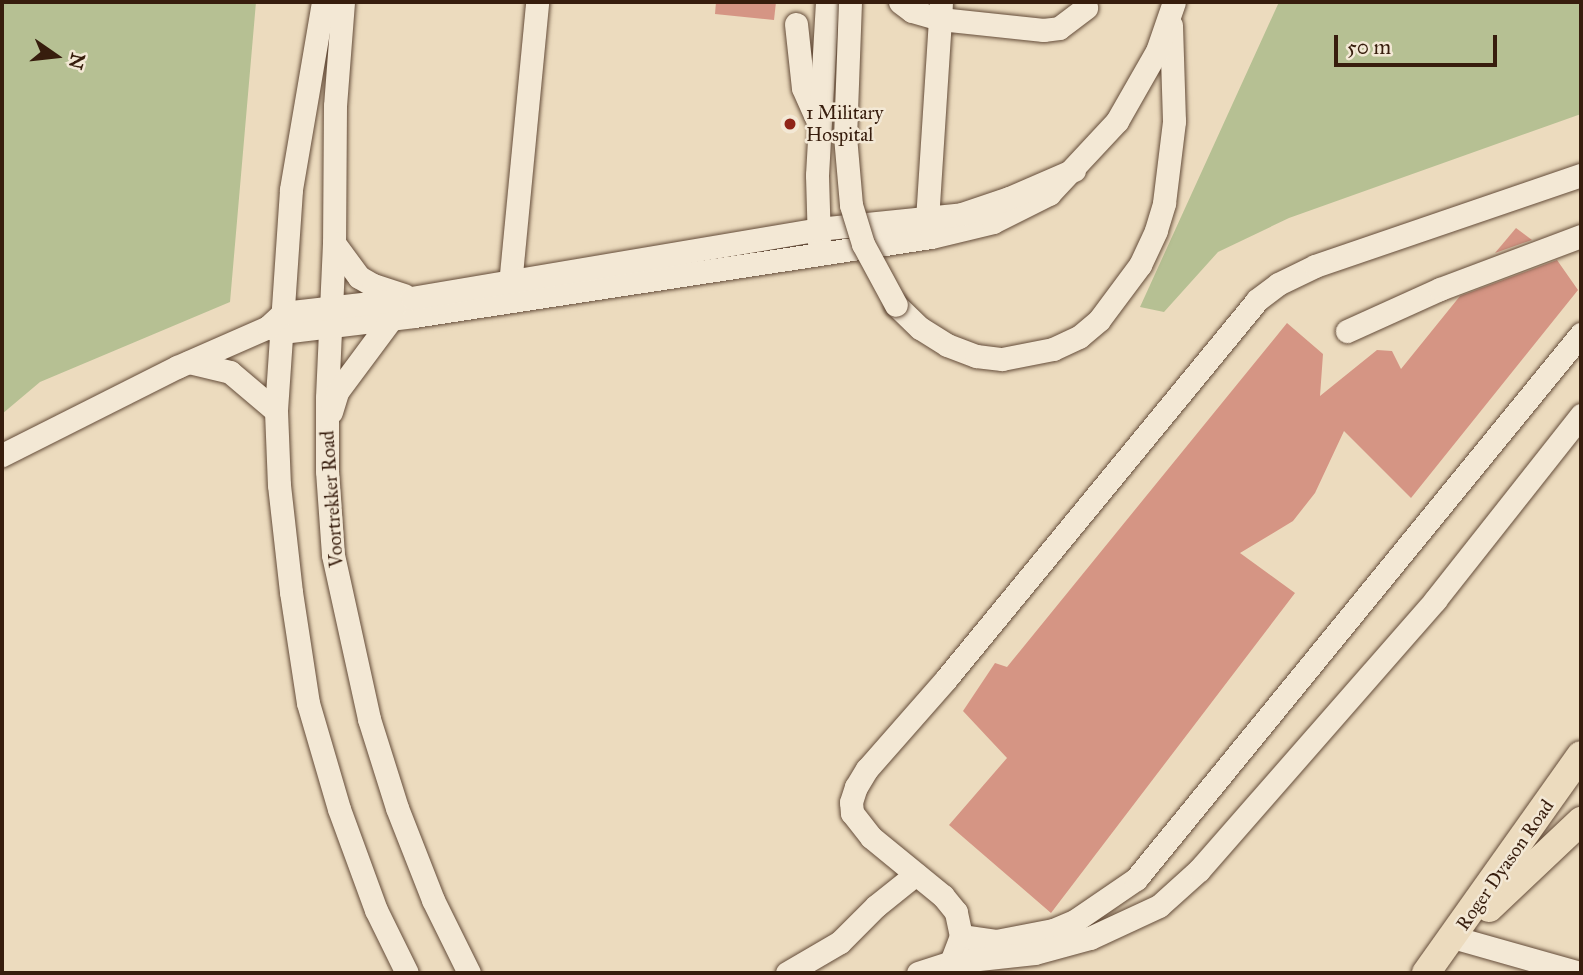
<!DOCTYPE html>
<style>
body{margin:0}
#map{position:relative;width:1583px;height:975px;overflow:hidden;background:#ecdbbe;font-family:"IM FELL Great Primer",serif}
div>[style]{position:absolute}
.green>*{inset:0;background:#b6c093}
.building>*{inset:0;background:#d59584}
.roads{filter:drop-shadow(0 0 2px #644c39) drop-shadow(0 0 2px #644c39)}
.minor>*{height:23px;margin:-11.5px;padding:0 11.5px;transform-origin:11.5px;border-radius:11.5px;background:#f3e8d5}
.major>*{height:28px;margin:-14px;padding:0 14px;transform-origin:14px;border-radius:14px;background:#ecdbbe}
.bridges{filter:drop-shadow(0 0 2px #644c39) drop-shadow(0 0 2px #644c39)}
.minor-bridge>*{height:23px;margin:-11.5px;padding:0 11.5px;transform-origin:11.5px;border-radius:11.5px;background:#f3e8d5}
.dots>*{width:19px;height:19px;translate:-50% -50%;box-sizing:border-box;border:4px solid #f3e8d5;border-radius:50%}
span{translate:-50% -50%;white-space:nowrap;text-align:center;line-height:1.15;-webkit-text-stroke:5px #f3e8d5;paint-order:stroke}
.poi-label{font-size:19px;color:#371d0d}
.left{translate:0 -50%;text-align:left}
.street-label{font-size:19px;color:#371d0d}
.frame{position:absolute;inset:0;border:4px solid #371d0d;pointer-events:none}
.north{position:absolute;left:21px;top:21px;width:70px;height:70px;-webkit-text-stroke:5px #f3e8d5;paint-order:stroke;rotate:104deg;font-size:19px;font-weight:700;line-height:28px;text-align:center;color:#371d0d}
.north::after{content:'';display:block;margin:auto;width:24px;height:32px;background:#371d0d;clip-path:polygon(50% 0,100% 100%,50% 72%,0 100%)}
.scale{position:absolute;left:1334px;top:35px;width:163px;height:32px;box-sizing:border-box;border:4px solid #371d0d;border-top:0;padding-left:9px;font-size:21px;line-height:24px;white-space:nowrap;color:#371d0d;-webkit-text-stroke:5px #f3e8d5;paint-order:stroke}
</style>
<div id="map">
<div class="green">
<div style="clip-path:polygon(2px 2px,256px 2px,230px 302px,40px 382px,2px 414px)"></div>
<div style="clip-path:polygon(1279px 2px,1581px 2px,1581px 114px,1289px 218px,1218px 252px,1164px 312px,1140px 307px)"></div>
</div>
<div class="building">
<div style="clip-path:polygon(716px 2px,776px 2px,774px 20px,715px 14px)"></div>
<div style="clip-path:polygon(1516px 228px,1532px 240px,1495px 253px)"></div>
<div style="clip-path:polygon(1557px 260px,1578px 290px,1411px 498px,1344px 431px,1315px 493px,1293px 521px,1240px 553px,1295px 593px,1051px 913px,949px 825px,1007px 758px,963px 711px,995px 663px,1007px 667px,1287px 323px,1323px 354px,1320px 396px,1377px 350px,1392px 351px,1401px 369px,1460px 296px)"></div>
</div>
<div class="roads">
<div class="minor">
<div style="left:323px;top:2px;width:191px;rotate:99.7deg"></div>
<div style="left:291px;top:190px;width:222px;rotate:93.9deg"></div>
<div style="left:276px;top:411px;width:74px;rotate:87.7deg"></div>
<div style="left:279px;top:485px;width:108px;rotate:83.6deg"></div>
<div style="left:291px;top:592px;width:112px;rotate:81.3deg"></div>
<div style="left:308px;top:703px;width:110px;rotate:73.7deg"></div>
<div style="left:339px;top:809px;width:108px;rotate:69.9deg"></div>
<div style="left:376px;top:910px;width:70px;rotate:63.8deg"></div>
<div style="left:343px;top:2px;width:104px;rotate:94.4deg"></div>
<div style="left:335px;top:106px;width:137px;rotate:90.4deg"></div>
<div style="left:334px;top:243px;width:155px;rotate:92.6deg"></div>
<div style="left:327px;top:398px;width:73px;rotate:90deg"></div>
<div style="left:327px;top:471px;width:84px;rotate:85.9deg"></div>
<div style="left:333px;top:555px;width:168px;rotate:77.6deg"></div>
<div style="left:369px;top:719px;width:93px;rotate:72.5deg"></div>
<div style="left:397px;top:808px;width:99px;rotate:68.6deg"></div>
<div style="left:433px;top:900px;width:81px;rotate:63.7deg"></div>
<div style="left:900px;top:2px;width:15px;rotate:37deg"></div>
<div style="left:912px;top:11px;width:29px;rotate:16deg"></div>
<div style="left:940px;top:19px;width:199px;rotate:93.7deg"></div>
<div style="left:927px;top:218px;width:13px;rotate:81deg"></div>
<div style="left:941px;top:2px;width:17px;rotate:93deg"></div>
<div style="left:940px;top:19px;width:104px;rotate:6.1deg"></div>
<div style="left:1043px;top:30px;width:16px;rotate:-7deg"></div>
<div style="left:1059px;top:28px;width:34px;rotate:-37deg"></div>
<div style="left:796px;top:24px;width:64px;rotate:83.8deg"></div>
<div style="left:803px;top:88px;width:34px;rotate:66deg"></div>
<div style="left:334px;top:243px;width:42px;rotate:53.7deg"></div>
<div style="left:359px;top:277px;width:16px;rotate:30deg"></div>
<div style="left:373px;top:285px;width:33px;rotate:18deg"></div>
<div style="left:819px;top:243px;width:68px;rotate:-91.7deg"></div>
<div style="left:817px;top:175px;width:173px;rotate:-86.7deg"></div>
<div style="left:509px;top:295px;width:294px;rotate:-84.5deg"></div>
<div style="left:896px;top:305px;width:33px;rotate:44deg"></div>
<div style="left:920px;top:328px;width:32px;rotate:32deg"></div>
<div style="left:947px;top:345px;width:31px;rotate:21deg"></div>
<div style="left:976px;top:356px;width:26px;rotate:7deg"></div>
<div style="left:1002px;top:359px;width:52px;rotate:-11.1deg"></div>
<div style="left:1053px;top:349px;width:29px;rotate:-25deg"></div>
<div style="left:1079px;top:337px;width:26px;rotate:-40deg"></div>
<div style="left:1099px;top:320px;width:69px;rotate:-53.3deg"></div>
<div style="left:1140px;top:265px;width:38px;rotate:-65deg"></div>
<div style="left:1156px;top:230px;width:28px;rotate:-73deg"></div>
<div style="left:1164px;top:203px;width:83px;rotate:-83deg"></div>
<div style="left:1174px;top:121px;width:96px;rotate:-91.8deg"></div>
<div style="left:268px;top:327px;width:15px;rotate:20deg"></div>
<div style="left:282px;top:332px;width:133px;rotate:-6.9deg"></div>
<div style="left:414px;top:316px;width:523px;rotate:-8.69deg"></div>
<div style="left:931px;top:237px;width:64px;rotate:-13.6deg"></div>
<div style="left:993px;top:222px;width:63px;rotate:-26.6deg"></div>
<div style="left:1049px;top:194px;width:100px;rotate:-47deg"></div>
<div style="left:1117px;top:121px;width:81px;rotate:-60.3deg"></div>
<div style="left:1157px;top:51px;width:52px;rotate:-70.9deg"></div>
<div style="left:1347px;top:331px;width:102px;rotate:-24.3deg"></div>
<div style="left:1440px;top:289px;width:151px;rotate:-20.6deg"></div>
<div style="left:189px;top:362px;width:42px;rotate:13.7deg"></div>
<div style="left:230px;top:372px;width:60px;rotate:40.3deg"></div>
<div style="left:331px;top:412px;width:21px;rotate:-73deg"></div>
<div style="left:337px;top:392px;width:92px;rotate:-53.4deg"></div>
<div style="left:2px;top:455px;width:196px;rotate:-26.7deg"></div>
<div style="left:177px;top:367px;width:99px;rotate:-23.7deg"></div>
<div style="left:268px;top:327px;width:21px;rotate:-43deg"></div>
<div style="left:283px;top:313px;width:130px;rotate:-6.6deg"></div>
<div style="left:412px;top:298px;width:412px;rotate:-9.6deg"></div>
<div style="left:818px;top:229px;width:145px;rotate:-5.9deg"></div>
<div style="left:962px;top:214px;width:50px;rotate:-18.8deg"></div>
<div style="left:1009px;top:198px;width:71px;rotate:-23.3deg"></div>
<div style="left:961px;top:936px;width:35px;rotate:8deg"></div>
<div style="left:996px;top:941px;width:58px;rotate:-10.9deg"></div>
<div style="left:1053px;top:930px;width:25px;rotate:-23deg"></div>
<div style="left:1076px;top:920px;width:73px;rotate:-34.3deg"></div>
<div style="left:1136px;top:879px;width:704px;rotate:-50.77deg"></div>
<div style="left:1456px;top:938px;width:129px;rotate:15.8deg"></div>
<div style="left:951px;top:962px;width:28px;rotate:-69deg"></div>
<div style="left:961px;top:936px;width:25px;rotate:-102deg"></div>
<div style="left:956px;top:912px;width:21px;rotate:-129deg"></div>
<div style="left:943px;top:896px;width:93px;rotate:-140.7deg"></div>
<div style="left:871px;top:837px;width:31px;rotate:-128deg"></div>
<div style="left:852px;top:813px;width:11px;rotate:-95deg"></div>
<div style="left:851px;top:802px;width:16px;rotate:-72deg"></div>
<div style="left:856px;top:787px;width:21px;rotate:-59deg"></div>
<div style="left:867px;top:769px;width:120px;rotate:-48.7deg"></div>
<div style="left:946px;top:679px;width:490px;rotate:-50.6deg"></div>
<div style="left:1257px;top:300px;width:26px;rotate:-37deg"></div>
<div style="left:1278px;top:284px;width:41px;rotate:-25.9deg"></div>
<div style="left:1315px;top:266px;width:281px;rotate:-18.9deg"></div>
<div style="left:787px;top:973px;width:61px;rotate:-30.3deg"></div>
<div style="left:840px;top:942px;width:51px;rotate:-45deg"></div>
<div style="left:876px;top:906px;width:51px;rotate:-38.7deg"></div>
<div style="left:918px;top:973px;width:35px;rotate:-18deg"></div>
<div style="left:951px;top:962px;width:84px;rotate:-6.1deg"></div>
<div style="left:1035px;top:953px;width:57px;rotate:-15.3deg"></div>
<div style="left:1090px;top:938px;width:76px;rotate:-24.9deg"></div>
<div style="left:1159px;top:906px;width:54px;rotate:-42deg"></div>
<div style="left:1199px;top:870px;width:359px;rotate:-48.8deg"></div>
<div style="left:1435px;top:600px;width:236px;rotate:-51.7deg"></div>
</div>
<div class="major">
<div style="left:1489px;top:908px;width:127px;rotate:-43.4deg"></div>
<div style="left:1426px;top:973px;width:267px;rotate:-54.6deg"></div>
</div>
</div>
<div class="bridges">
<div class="minor-bridge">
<div style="left:850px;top:2px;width:134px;rotate:92.1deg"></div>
<div style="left:845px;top:136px;width:69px;rotate:85deg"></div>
<div style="left:851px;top:205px;width:41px;rotate:72.9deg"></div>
<div style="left:863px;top:244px;width:69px;rotate:61.6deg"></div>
</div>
</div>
<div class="dots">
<div style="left:790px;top:124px;background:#8f2418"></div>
</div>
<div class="poi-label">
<span class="left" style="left:806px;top:124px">1 Military<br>Hospital</span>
</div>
<div class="street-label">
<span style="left:332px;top:499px;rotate:-94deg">Voortrekker Road</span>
<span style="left:1505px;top:865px;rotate:-55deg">Roger Dyason Road</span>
</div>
<div class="frame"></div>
<div class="north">N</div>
<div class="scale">50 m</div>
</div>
